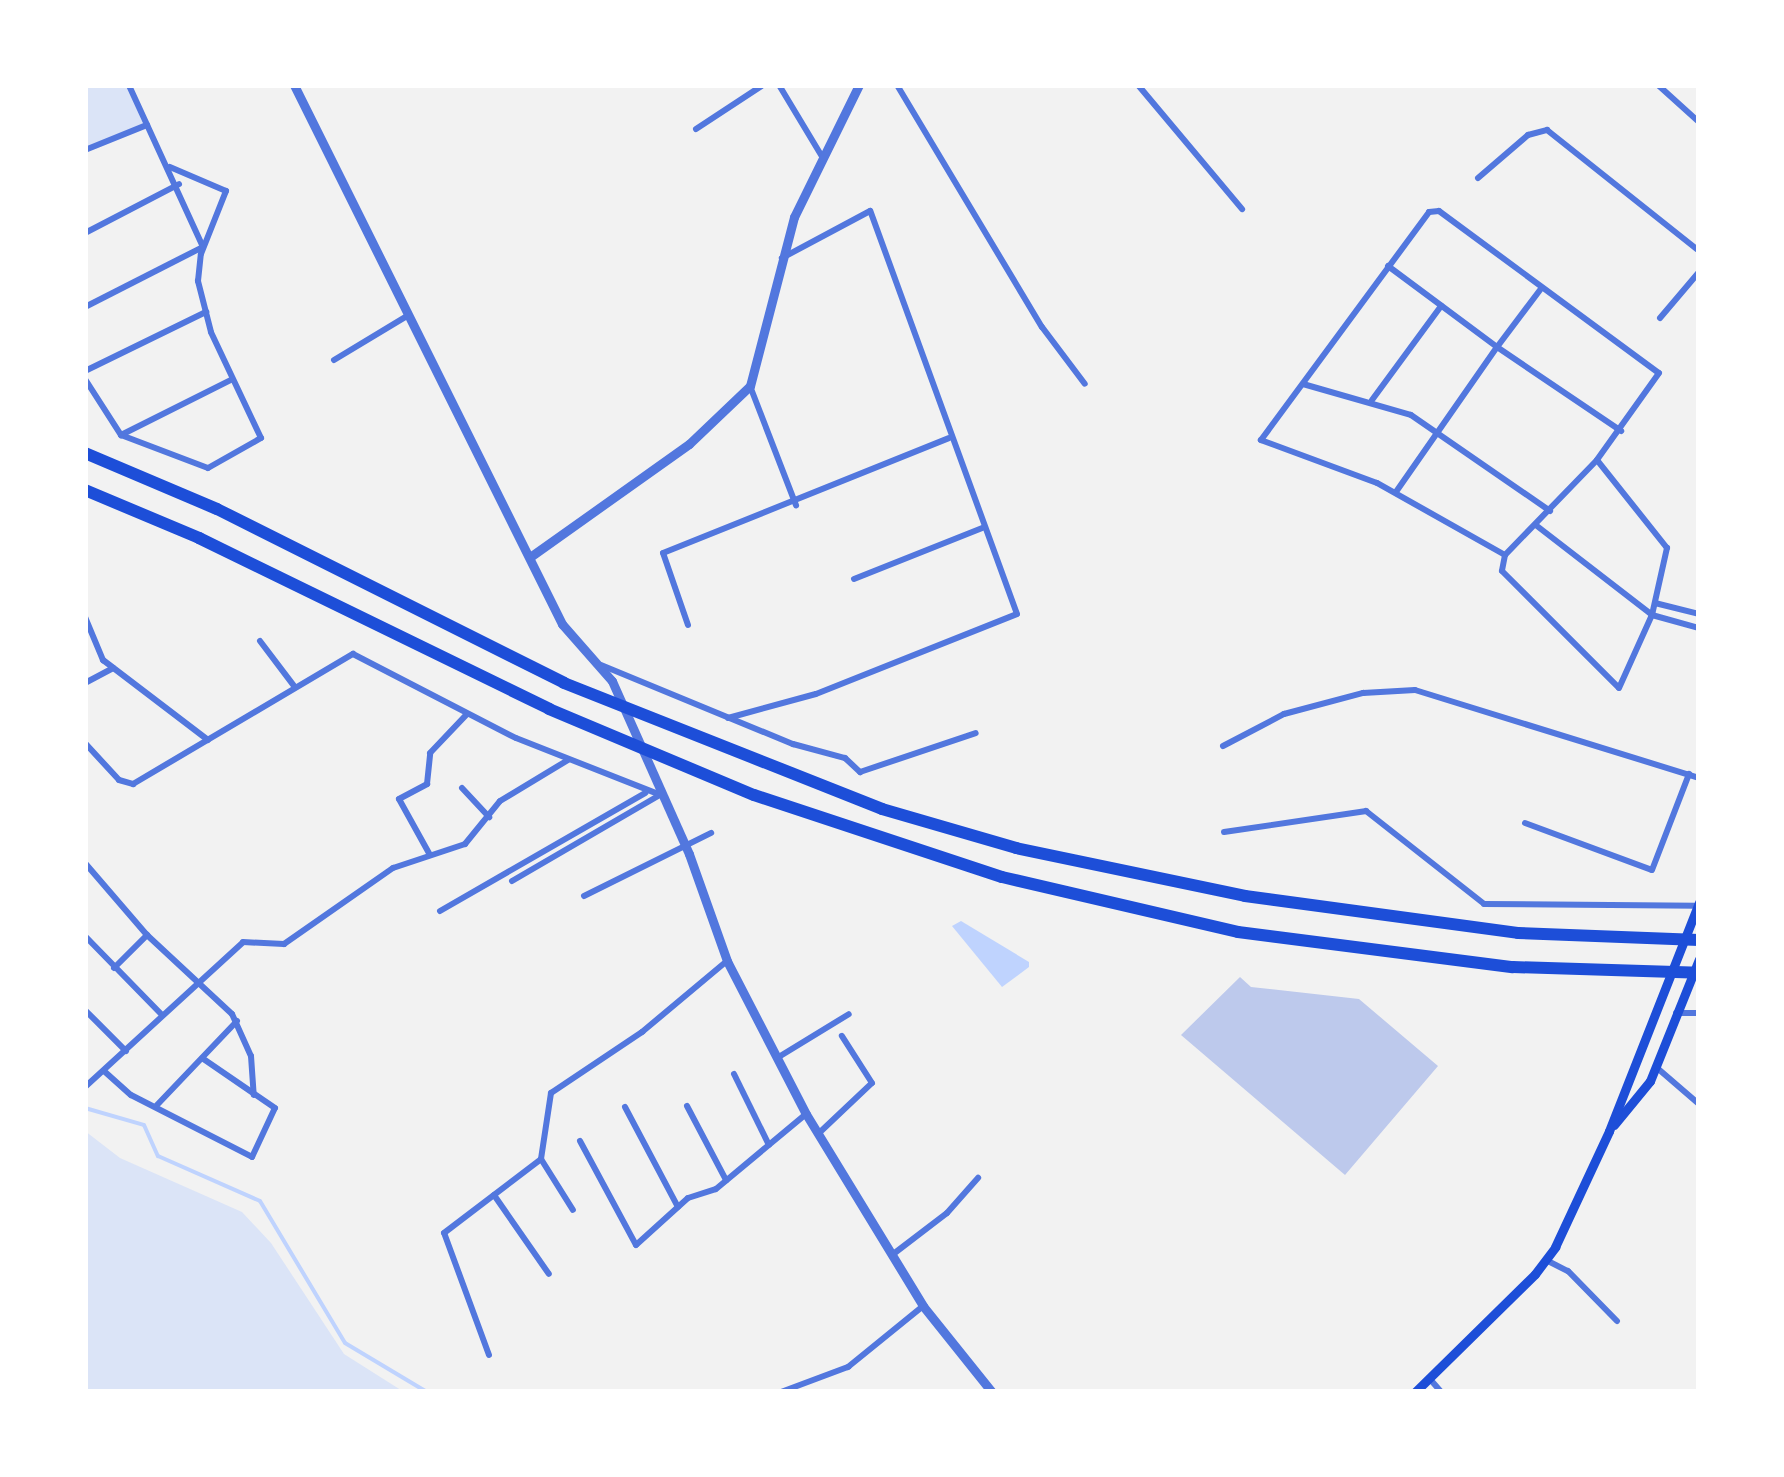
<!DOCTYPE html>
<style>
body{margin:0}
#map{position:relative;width:1784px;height:1477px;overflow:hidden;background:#f2f2f2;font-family:"PT Serif",serif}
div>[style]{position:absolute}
.green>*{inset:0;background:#dbe4f7}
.water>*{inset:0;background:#bfd3fe}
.stream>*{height:4px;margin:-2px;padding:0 2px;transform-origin:2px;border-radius:2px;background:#bfd3fe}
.building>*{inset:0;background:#bdc9ec}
.minor>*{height:6px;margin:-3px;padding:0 3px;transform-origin:3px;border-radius:3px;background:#5277de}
.tertiary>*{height:9px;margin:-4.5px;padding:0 4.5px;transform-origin:4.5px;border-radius:4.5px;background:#5277de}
.secondary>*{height:9px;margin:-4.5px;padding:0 4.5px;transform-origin:4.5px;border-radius:4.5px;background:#1d4ed8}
.motorway>*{height:12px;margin:-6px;padding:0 6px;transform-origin:6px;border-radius:6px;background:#1d4ed8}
span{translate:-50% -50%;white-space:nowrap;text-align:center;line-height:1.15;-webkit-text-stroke:8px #fff;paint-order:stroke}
.frame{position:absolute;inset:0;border:88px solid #fff;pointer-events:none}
</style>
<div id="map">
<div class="green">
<div style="clip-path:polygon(85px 85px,127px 85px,143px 124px,85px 149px)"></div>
<div style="clip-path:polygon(85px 1131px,120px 1158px,242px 1212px,271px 1243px,344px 1354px,404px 1392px,85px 1392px)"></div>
</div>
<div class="water">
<div style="clip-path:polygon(961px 921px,1029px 962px,1029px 967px,1002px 987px,952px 926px)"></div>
</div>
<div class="stream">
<div style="left:85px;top:1108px;width:61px;rotate:16.1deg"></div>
<div style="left:144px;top:1125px;width:34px;rotate:66deg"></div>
<div style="left:158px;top:1156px;width:111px;rotate:23.8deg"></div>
<div style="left:260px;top:1201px;width:165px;rotate:59.1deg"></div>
<div style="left:345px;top:1343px;width:96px;rotate:30.9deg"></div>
</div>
<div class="building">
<div style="clip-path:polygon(1240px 977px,1251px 987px,1359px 999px,1438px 1066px,1345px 1175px,1181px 1035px)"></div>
</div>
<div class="minor">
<div style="left:779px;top:85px;width:82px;rotate:59deg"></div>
<div style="left:897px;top:85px;width:282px;rotate:59.1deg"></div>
<div style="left:1042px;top:327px;width:71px;rotate:53deg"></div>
<div style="left:1138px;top:85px;width:162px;rotate:50deg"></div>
<div style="left:1658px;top:85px;width:55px;rotate:42.1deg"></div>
<div style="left:696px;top:129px;width:80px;rotate:-33.3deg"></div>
<div style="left:85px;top:150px;width:67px;rotate:-22deg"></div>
<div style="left:1478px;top:178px;width:66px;rotate:-40.7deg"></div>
<div style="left:1528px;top:135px;width:20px;rotate:-15deg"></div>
<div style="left:1547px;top:130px;width:194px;rotate:38.5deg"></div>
<div style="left:85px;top:233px;width:106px;rotate:-27.5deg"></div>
<div style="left:1388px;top:266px;width:136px;rotate:36.6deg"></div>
<div style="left:1497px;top:347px;width:177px;rotate:124.9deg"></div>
<div style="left:1540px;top:290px;width:71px;rotate:127deg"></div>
<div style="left:1497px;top:347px;width:150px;rotate:34.1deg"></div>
<div style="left:85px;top:307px;width:132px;rotate:-27deg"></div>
<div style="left:203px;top:247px;width:178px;rotate:-114.6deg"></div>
<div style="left:1660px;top:318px;width:60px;rotate:-49.7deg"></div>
<div style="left:334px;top:360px;width:85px;rotate:-31.1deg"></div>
<div style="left:85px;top:371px;width:135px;rotate:-26deg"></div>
<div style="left:85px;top:379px;width:67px;rotate:57.3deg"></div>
<div style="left:121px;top:435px;width:123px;rotate:-26.6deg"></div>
<div style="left:1303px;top:384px;width:112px;rotate:16deg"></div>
<div style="left:1411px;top:415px;width:169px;rotate:34.6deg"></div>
<div style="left:750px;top:386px;width:128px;rotate:68.9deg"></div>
<div style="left:1372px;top:400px;width:117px;rotate:-53.7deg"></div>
<div style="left:121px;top:435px;width:93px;rotate:20.8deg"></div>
<div style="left:208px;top:468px;width:61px;rotate:-29.5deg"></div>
<div style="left:261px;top:438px;width:117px;rotate:-115.3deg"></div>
<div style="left:211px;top:332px;width:53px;rotate:-104.3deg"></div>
<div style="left:198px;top:281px;width:27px;rotate:-84deg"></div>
<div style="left:201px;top:254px;width:68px;rotate:-68.4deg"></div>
<div style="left:226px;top:191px;width:61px;rotate:-156.8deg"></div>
<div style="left:1537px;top:526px;width:145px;rotate:37.7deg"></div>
<div style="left:1652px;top:615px;width:49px;rotate:15.5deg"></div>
<div style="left:1505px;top:555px;width:147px;rotate:-150.6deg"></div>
<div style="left:1377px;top:483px;width:124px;rotate:-159.7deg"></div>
<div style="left:1261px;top:440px;width:283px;rotate:-53.6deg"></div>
<div style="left:1429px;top:212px;width:10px;rotate:-6deg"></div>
<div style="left:1439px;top:211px;width:273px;rotate:36.4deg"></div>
<div style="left:1659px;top:373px;width:107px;rotate:125.5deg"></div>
<div style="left:1597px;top:460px;width:132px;rotate:134.1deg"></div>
<div style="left:1505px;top:555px;width:16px;rotate:101deg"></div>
<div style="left:1502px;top:571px;width:165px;rotate:45deg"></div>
<div style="left:1619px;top:688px;width:80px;rotate:-65.7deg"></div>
<div style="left:1652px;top:615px;width:69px;rotate:-77.4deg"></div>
<div style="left:1667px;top:548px;width:112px;rotate:-128.5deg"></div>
<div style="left:854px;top:579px;width:138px;rotate:-21.7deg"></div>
<div style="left:1655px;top:603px;width:45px;rotate:14deg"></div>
<div style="left:85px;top:617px;width:47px;rotate:67.3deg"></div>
<div style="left:103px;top:660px;width:132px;rotate:37.3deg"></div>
<div style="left:688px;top:625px;width:76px;rotate:-109.1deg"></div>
<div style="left:663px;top:553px;width:308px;rotate:-21.9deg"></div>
<div style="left:260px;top:641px;width:56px;rotate:52.9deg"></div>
<div style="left:601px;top:665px;width:208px;rotate:22.4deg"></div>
<div style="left:793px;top:744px;width:54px;rotate:15.1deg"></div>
<div style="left:845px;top:758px;width:21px;rotate:43deg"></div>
<div style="left:860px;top:772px;width:122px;rotate:-18.6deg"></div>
<div style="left:85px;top:683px;width:32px;rotate:-28deg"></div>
<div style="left:728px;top:718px;width:91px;rotate:-15.3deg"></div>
<div style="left:816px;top:694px;width:216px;rotate:-21.7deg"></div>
<div style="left:1017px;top:614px;width:429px;rotate:-110deg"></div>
<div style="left:870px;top:211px;width:100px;rotate:151.9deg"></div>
<div style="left:85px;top:743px;width:50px;rotate:47.4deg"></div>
<div style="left:119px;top:780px;width:15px;rotate:16deg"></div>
<div style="left:133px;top:784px;width:256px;rotate:-30.6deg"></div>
<div style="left:353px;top:654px;width:183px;rotate:27.3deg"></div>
<div style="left:516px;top:738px;width:158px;rotate:21.5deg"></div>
<div style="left:1223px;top:746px;width:69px;rotate:-27.7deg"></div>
<div style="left:1284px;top:714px;width:82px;rotate:-14.9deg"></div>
<div style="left:1363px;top:693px;width:52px;rotate:-3.3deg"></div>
<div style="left:1415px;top:690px;width:297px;rotate:17.2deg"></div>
<div style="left:462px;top:788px;width:40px;rotate:47deg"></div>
<div style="left:1525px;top:823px;width:135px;rotate:20.3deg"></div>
<div style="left:1652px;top:870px;width:103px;rotate:-68.9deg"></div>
<div style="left:1224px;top:832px;width:144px;rotate:-8.4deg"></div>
<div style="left:1366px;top:811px;width:150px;rotate:38.2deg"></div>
<div style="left:1484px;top:904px;width:213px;rotate:0.5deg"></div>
<div style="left:430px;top:855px;width:64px;rotate:-119deg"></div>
<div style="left:399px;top:799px;width:32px;rotate:-28deg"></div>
<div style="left:427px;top:784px;width:31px;rotate:-84deg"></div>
<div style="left:430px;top:753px;width:54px;rotate:-46.5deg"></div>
<div style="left:85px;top:863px;width:95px;rotate:49.3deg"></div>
<div style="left:147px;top:935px;width:116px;rotate:42.9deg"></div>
<div style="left:232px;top:1014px;width:46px;rotate:65.7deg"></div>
<div style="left:251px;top:1056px;width:39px;rotate:86deg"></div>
<div style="left:512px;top:881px;width:169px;rotate:-30.2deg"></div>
<div style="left:584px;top:896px;width:142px;rotate:-26.4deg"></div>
<div style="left:440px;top:911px;width:237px;rotate:-29.9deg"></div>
<div style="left:85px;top:936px;width:110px;rotate:45.7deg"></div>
<div style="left:114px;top:968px;width:47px;rotate:-45deg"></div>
<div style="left:85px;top:1010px;width:58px;rotate:45deg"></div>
<div style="left:1676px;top:1013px;width:23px"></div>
<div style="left:777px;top:1058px;width:84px;rotate:-31.4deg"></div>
<div style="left:1656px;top:1067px;width:57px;rotate:40.7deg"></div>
<div style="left:104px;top:1071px;width:36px;rotate:42deg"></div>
<div style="left:131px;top:1095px;width:136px;rotate:27.1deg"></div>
<div style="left:252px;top:1157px;width:54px;rotate:-64.9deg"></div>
<div style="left:275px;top:1108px;width:88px;rotate:-145.6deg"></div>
<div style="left:734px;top:1074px;width:79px;rotate:63.8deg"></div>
<div style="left:85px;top:1087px;width:214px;rotate:-42.5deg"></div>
<div style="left:243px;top:942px;width:41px;rotate:2.8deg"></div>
<div style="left:284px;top:944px;width:133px;rotate:-34.9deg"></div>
<div style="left:393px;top:868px;width:76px;rotate:-18.4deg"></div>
<div style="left:465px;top:844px;width:55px;rotate:-50.9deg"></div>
<div style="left:500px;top:801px;width:79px;rotate:-31.1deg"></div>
<div style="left:157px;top:1105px;width:116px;rotate:-46.4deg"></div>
<div style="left:687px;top:1106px;width:84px;rotate:62.2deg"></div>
<div style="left:625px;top:1107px;width:113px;rotate:62.1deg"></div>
<div style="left:818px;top:1134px;width:74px;rotate:-43.4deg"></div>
<div style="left:872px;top:1083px;width:56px;rotate:-122.6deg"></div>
<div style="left:580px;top:1141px;width:118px;rotate:61.7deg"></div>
<div style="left:636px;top:1245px;width:70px;rotate:-42.1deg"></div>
<div style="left:688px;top:1198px;width:29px;rotate:-18deg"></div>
<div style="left:716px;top:1189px;width:117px;rotate:-39.8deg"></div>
<div style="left:541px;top:1159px;width:60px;rotate:57.9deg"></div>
<div style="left:494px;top:1195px;width:96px;rotate:55.2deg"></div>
<div style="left:892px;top:1255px;width:69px;rotate:-37.4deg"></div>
<div style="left:947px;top:1213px;width:47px;rotate:-48.5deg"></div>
<div style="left:1546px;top:1260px;width:25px;rotate:27deg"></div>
<div style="left:1568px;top:1271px;width:70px;rotate:45.6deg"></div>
<div style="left:489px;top:1355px;width:130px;rotate:-110.2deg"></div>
<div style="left:444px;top:1233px;width:122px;rotate:-37.3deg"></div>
<div style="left:541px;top:1159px;width:67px;rotate:-81.4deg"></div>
<div style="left:551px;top:1093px;width:110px;rotate:-33.8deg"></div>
<div style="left:642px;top:1032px;width:111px;rotate:-39.9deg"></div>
<div style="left:1429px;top:1378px;width:18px;rotate:49deg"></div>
<div style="left:781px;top:1392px;width:72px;rotate:-20.5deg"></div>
<div style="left:848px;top:1367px;width:97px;rotate:-39.1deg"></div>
</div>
<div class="tertiary">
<div style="left:294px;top:85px;width:602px;rotate:63.56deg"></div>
<div style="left:562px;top:624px;width:76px;rotate:48.7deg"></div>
<div style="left:612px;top:681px;width:189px;rotate:66deg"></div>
<div style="left:689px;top:854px;width:114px;rotate:70.4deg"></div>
<div style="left:727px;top:961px;width:172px;rotate:62.7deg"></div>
<div style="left:806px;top:1114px;width:225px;rotate:58.6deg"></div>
<div style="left:923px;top:1306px;width:110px;rotate:51.3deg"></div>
<div style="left:530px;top:557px;width:195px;rotate:-35.4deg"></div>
<div style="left:689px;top:444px;width:84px;rotate:-43.6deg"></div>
<div style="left:750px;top:386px;width:175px;rotate:-75.4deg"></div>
<div style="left:794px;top:217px;width:147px;rotate:-63.8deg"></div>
</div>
<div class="secondary">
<div style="left:1614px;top:1125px;width:57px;rotate:-50.7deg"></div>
<div style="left:1650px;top:1081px;width:131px;rotate:-68.1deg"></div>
<div style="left:1415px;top:1392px;width:168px;rotate:-44.5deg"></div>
<div style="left:1535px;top:1274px;width:34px;rotate:-53deg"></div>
<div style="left:1555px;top:1247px;width:128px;rotate:-65deg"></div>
<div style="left:1609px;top:1131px;width:246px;rotate:-68.5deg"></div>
</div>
<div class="motorway">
<div style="left:85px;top:453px;width:143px;rotate:23deg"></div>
<div style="left:217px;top:509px;width:388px;rotate:26.6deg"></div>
<div style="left:564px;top:683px;width:342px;rotate:21.6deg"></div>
<div style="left:882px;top:809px;width:140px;rotate:16.2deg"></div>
<div style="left:1016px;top:848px;width:234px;rotate:11.8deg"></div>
<div style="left:1245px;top:896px;width:275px;rotate:7.7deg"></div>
<div style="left:1518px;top:933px;width:181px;rotate:2.2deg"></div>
<div style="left:85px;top:490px;width:124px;rotate:22.8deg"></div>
<div style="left:199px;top:538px;width:390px;rotate:26deg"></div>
<div style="left:549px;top:709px;width:222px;rotate:22.8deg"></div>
<div style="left:754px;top:795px;width:261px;rotate:18.3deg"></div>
<div style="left:1002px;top:877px;width:242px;rotate:13.1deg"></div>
<div style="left:1238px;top:932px;width:277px;rotate:7.3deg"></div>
<div style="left:1513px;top:967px;width:186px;rotate:1.8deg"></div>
</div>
<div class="frame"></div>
</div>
